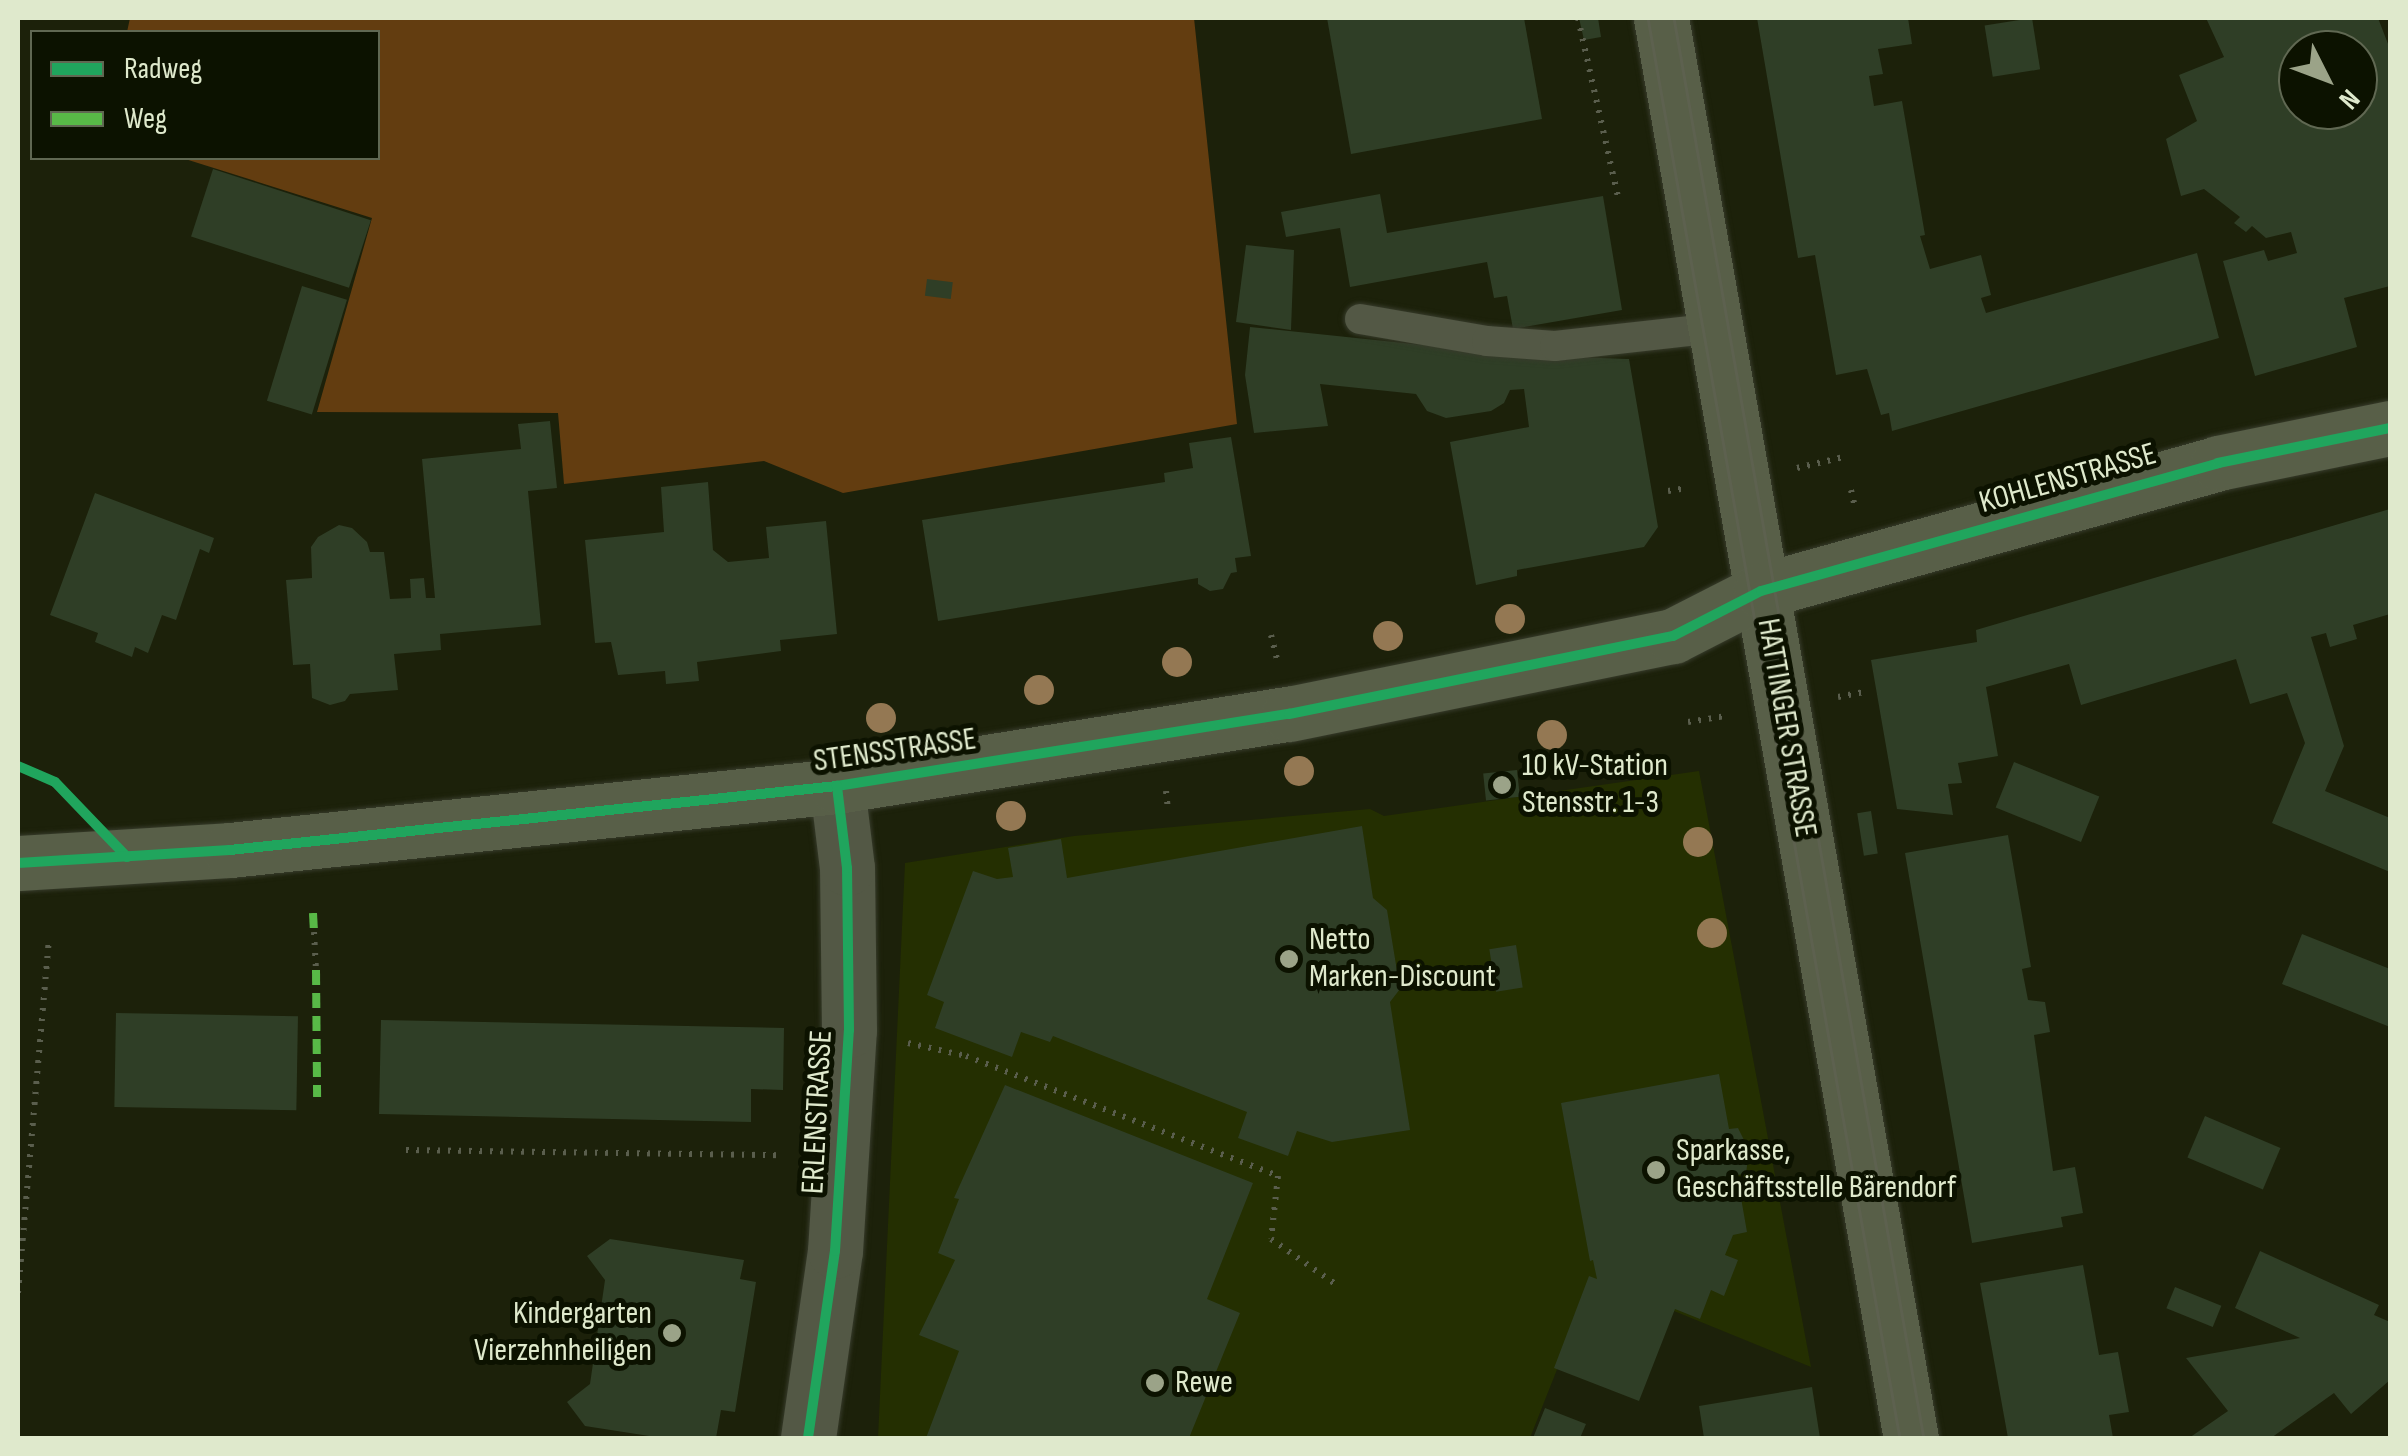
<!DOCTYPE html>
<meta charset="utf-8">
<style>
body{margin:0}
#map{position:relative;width:2408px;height:1456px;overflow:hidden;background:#1c210a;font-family:"Sofia Sans Condensed",sans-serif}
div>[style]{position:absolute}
.built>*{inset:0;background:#242f01}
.green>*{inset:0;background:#633d10}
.building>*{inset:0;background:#2f3e26;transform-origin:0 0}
.path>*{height:6px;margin-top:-3px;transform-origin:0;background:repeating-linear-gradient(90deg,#5a5e4d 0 2.5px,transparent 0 10.5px)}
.roads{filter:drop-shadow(0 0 2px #373b2b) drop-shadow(0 0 2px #373b2b)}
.lane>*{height:30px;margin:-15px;padding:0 15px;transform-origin:15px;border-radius:15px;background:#535845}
.street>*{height:55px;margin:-27.5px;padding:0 27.5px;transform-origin:27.5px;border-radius:27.5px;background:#535845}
.secondary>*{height:55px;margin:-27.5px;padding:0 27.5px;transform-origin:27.5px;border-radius:27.5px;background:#585f48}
.tram>*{height:2.5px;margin:-1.25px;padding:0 1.25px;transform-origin:1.25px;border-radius:1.25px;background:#5d614f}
.quiet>*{height:8px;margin-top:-4px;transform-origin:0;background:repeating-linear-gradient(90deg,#58b947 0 15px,transparent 0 23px)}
.cycleway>*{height:10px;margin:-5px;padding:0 5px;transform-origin:5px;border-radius:5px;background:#20a55d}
.trees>*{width:30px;height:30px;margin:-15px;border-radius:50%;background:#947853}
.dots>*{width:28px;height:28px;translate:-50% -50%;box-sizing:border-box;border:5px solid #0c1200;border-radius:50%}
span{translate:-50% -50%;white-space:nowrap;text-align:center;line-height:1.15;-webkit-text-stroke:10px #0c1200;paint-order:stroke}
.street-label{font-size:32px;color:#dfe9cc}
.poi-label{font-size:32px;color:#dfe9cc}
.left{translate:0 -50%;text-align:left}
.right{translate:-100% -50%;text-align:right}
.frame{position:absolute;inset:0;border:20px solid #dfe9cc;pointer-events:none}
.legend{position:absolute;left:30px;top:30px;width:350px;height:130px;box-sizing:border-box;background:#0c1200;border:2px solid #606852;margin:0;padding:12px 18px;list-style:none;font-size:30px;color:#dfe9cc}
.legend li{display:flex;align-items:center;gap:20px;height:50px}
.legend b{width:50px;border:2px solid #606852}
.north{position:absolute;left:2278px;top:30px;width:100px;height:100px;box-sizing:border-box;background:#0c1200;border:2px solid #606852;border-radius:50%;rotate:132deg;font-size:28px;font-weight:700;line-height:40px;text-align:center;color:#dfe9cc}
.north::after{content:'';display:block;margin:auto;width:35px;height:45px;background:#9ba388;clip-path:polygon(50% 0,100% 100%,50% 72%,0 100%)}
</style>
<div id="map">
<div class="built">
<div style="clip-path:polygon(1699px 771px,1811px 1367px,1593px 1278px,1530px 1438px,878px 1438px,905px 863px,1074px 836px,1370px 809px,1384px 816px)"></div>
</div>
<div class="green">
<div style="clip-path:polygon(130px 18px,1194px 18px,1237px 424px,843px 493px,764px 461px,564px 484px,558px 413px,317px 412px,372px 218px,182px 158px,378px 158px,378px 32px,127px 32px)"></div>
</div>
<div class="building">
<div style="clip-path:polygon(1327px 18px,1524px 18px,1542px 119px,1351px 154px)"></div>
<div style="clip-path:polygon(1579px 18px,1598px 18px,1601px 37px,1584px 40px)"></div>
<div style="clip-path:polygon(1757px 18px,1908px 18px,1912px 44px,1878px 49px,1883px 74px,1869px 76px,1874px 106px,1902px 101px,1925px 235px,1920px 236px,1930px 269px,1981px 255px,1991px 295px,1981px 298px,1986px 313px,2197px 253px,2219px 338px,1892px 431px,1889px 413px,1881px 415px,1867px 369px,1836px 375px,1815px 255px,1798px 258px)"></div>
<div style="left:2032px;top:18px;width:52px;height:48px;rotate:81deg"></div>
<div style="clip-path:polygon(evenodd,2206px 18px,2378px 18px,2390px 49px,2390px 286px,2344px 298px,2357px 347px,2255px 376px,2223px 261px,2264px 250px,2268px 261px,2297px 253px,2291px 232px,2266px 238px,2252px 226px,2246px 232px,2234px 223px,2240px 217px,2204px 189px,2181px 196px,2166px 139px,2197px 121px,2179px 75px,2224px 57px,2206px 18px,2298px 50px,2358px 50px,2358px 110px,2298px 110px,2298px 50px)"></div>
<div style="left:213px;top:169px;width:166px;height:71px;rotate:18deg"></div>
<div style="clip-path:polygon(1380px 194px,1387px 233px,1603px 196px,1622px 310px,1513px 329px,1507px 296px,1494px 298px,1487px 262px,1350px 287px,1340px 228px,1286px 237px,1281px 212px)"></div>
<div style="clip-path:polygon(1246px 245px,1294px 250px,1291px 330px,1236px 322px)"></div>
<div style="left:927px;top:279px;width:26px;height:17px;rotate:7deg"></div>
<div style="left:302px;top:286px;width:47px;height:120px;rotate:17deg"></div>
<div style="clip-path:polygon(1250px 327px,1519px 355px,1629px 359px,1658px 527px,1644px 547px,1517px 570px,1517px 576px,1476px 585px,1450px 442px,1529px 427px,1524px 389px,1510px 390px,1504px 403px,1491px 411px,1446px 418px,1427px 411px,1416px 394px,1320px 384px,1328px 426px,1254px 433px,1245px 375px)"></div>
<div style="clip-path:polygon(550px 421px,557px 488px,528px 491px,541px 625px,440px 634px,441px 650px,394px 654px,398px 690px,350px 694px,345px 701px,330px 705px,312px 698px,310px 664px,293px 665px,286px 580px,312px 578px,311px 547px,318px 537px,339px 525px,352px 528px,367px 542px,370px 552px,384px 552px,390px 599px,411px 598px,410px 579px,424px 578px,426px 598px,435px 598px,422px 459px,521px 449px,518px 424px)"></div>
<div style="clip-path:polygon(1231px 437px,1251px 556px,1235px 558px,1237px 572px,1231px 573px,1223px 589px,1210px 591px,1198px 584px,1198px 578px,938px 621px,922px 520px,1165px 482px,1164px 473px,1193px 468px,1189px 443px)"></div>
<div style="clip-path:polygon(708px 482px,713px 550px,728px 562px,769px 558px,766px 527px,826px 521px,837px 634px,780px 640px,781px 651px,697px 662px,699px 681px,666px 684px,665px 671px,618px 675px,611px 642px,595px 643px,585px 540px,664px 532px,661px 487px)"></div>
<div style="clip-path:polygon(95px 493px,214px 538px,209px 553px,200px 549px,176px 620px,162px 615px,148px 653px,135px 647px,132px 657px,95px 642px,98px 633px,50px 615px)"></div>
<div style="clip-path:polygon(2390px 509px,2390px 614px,2353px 625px,2357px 639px,2330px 647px,2326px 633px,2311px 637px,2344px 746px,2325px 791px,2390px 818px,2390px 872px,2272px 823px,2305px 743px,2287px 693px,2250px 704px,2236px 659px,2081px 705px,2069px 664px,1986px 687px,1998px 756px,1958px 763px,1962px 783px,1948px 784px,1953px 815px,1897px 809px,1871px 660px,1977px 642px,1976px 630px)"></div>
<div style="left:2014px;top:762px;width:92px;height:49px;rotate:22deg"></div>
<div style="left:1517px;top:770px;width:27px;height:34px;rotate:84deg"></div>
<div style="left:1871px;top:811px;width:43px;height:14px;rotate:81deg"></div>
<div style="clip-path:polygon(1362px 826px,1373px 898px,1387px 910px,1400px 989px,1390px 1002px,1410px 1130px,1332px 1142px,1297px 1131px,1288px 1156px,1238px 1138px,1247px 1112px,1053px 1036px,1050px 1042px,1021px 1032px,1012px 1057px,935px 1028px,944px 1002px,927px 995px,973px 871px,997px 879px,1013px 877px,1008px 848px,1061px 839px,1067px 878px)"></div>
<div style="clip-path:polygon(2008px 835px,2031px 967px,2022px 969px,2028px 1000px,2045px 1002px,2050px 1032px,2034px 1035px,2053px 1171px,2075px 1167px,2083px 1213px,2061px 1217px,2063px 1227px,1972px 1243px,1905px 853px)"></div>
<div style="clip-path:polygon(2302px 934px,2390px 969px,2390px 1027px,2282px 984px)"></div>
<div style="left:1516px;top:945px;width:43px;height:27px;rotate:81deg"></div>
<div style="left:116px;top:1013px;width:182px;height:94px;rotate:1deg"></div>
<div style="clip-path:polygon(381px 1020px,784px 1028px,783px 1090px,751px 1089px,751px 1122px,379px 1114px)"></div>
<div style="clip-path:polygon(1719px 1074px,1729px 1129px,1738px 1128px,1749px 1150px,1746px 1174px,1737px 1175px,1747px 1232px,1733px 1235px,1725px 1255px,1738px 1260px,1724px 1296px,1711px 1290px,1700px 1319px,1675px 1309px,1639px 1401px,1554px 1368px,1589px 1276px,1597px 1279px,1593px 1260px,1590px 1261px,1561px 1103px)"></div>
<div style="clip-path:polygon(1005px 1085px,1253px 1183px,1207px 1299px,1240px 1313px,1189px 1438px,926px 1438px,959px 1351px,919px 1335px,955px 1260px,938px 1253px,959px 1199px,954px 1198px)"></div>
<div style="left:2205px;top:1116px;width:82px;height:45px;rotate:23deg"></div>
<div style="clip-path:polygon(610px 1239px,744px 1260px,740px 1279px,756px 1282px,735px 1412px,721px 1410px,716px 1438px,662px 1438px,585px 1426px,567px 1402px,590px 1384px,605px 1280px,587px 1256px)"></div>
<div style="clip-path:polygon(2260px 1251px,2379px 1305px,2374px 1315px,2390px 1322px,2390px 1380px,2351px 1414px,2334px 1393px,2271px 1438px,2189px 1438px,2228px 1411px,2186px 1358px,2300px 1338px,2235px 1308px)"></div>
<div style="clip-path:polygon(2083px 1265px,2099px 1355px,2118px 1352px,2129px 1412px,2109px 1415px,2113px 1438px,2008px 1438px,1980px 1283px)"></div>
<div style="left:2175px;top:1287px;width:50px;height:23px;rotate:22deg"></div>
<div style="clip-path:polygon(1812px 1387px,1820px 1438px,1704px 1438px,1699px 1406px)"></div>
<div style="clip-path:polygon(1545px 1408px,1586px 1424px,1580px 1438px,1533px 1438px)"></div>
</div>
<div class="path">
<div style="left:1578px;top:18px;width:183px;rotate:77.4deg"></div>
<div style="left:1797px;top:468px;width:48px;rotate:-13.2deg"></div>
<div style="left:1851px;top:490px;width:17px;rotate:77deg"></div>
<div style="left:1668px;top:491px;width:19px;rotate:-9deg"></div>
<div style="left:1271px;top:635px;width:25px;rotate:76deg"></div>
<div style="left:1838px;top:697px;width:25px;rotate:-11deg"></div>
<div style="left:1688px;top:722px;width:39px;rotate:-9deg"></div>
<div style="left:1166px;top:791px;width:19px;rotate:84deg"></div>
<div style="left:314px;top:932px;width:38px;rotate:87deg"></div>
<div style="left:908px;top:1043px;width:59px;rotate:12.6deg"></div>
<div style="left:966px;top:1056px;width:334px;rotate:21deg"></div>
<div style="left:1278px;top:1176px;width:63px;rotate:96.3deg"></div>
<div style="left:1271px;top:1239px;width:82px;rotate:35deg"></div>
<div style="left:406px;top:1150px;width:378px;rotate:0.8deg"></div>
<div style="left:18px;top:1293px;width:353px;rotate:-85deg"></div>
</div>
<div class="roads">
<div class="lane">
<div style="left:1360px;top:319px;width:129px;rotate:9.8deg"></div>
<div style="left:1487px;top:341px;width:68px;rotate:4.2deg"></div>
<div style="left:1555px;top:346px;width:161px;rotate:-6.4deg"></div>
</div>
<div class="street">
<div style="left:808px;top:1438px;width:189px;rotate:-81.8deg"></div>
<div style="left:835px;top:1251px;width:221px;rotate:-86.4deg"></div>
<div style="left:849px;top:1030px;width:162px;rotate:-90.7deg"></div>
<div style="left:847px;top:868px;width:83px;rotate:-97deg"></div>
</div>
<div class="secondary">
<div style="left:1661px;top:18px;width:1442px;rotate:80.02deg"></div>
<div style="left:18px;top:863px;width:212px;rotate:-3.5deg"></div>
<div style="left:230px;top:850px;width:610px;rotate:-6.02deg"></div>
<div style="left:837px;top:786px;width:458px;rotate:-9.1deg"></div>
<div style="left:1289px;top:714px;width:392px;rotate:-11.5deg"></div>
<div style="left:1673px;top:636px;width:99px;rotate:-27.1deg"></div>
<div style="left:1761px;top:591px;width:475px;rotate:-15.6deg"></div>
<div style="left:2218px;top:463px;width:176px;rotate:-11.5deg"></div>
</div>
</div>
<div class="tram">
<div style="left:1648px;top:18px;width:1442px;rotate:79.94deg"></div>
<div style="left:1674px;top:18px;width:1442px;rotate:80.02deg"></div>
</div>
<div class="quiet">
<div style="left:313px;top:913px;width:19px;rotate:87deg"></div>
<div style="left:316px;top:970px;width:127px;rotate:89.5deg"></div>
</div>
<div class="cycleway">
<div style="left:18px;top:766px;width:40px;rotate:23.4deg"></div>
<div style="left:55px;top:782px;width:104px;rotate:46.2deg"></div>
<div style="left:18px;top:863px;width:212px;rotate:-3.5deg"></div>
<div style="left:230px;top:850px;width:610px;rotate:-6.02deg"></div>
<div style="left:837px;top:786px;width:458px;rotate:-9.1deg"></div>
<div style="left:1289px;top:714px;width:392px;rotate:-11.5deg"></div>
<div style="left:1673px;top:636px;width:99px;rotate:-27.1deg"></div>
<div style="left:1761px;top:591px;width:475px;rotate:-15.6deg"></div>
<div style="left:2218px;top:463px;width:176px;rotate:-11.5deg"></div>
<div style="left:808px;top:1438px;width:189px;rotate:-81.8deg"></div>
<div style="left:835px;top:1251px;width:221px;rotate:-86.4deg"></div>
<div style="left:849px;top:1030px;width:162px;rotate:-90.7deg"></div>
<div style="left:847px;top:868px;width:83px;rotate:-97deg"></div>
</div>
<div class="trees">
<div style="left:1510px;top:619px"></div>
<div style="left:1388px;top:636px"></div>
<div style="left:1177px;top:662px"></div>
<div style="left:1039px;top:690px"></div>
<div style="left:881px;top:718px"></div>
<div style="left:1552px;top:735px"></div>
<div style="left:1299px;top:771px"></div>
<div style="left:1011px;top:816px"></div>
<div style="left:1698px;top:842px"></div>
<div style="left:1712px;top:933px"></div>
</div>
<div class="dots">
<div style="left:1502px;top:785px;background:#9ba388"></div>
<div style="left:1289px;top:959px;background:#9ba388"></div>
<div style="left:1656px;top:1170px;background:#9ba388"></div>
<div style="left:672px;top:1333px;background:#9ba388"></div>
<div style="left:1155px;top:1383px;background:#9ba388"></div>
</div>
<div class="street-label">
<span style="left:2068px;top:479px;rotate:-16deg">KOHLENSTRASSE</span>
<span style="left:1786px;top:728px;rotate:80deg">HATTINGER STRASSE</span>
<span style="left:895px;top:751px;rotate:-8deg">STENSSTRASSE</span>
<span style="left:818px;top:1112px;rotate:-87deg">ERLENSTRASSE</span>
</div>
<div class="poi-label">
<span class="left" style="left:1522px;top:785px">10 kV-Station<br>Stensstr. 1-3</span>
<span class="left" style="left:1309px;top:959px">Netto<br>Marken-Discount</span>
<span class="left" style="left:1676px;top:1170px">Sparkasse,<br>Geschäftsstelle Bärendorf</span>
<span class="right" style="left:652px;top:1333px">Kindergarten<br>Vierzehnheiligen</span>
<span class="left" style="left:1175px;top:1383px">Rewe</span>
</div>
<div class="frame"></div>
<ul class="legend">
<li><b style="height:12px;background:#20a55d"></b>Radweg</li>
<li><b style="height:12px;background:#58b947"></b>Weg</li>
</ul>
<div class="north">N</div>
</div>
